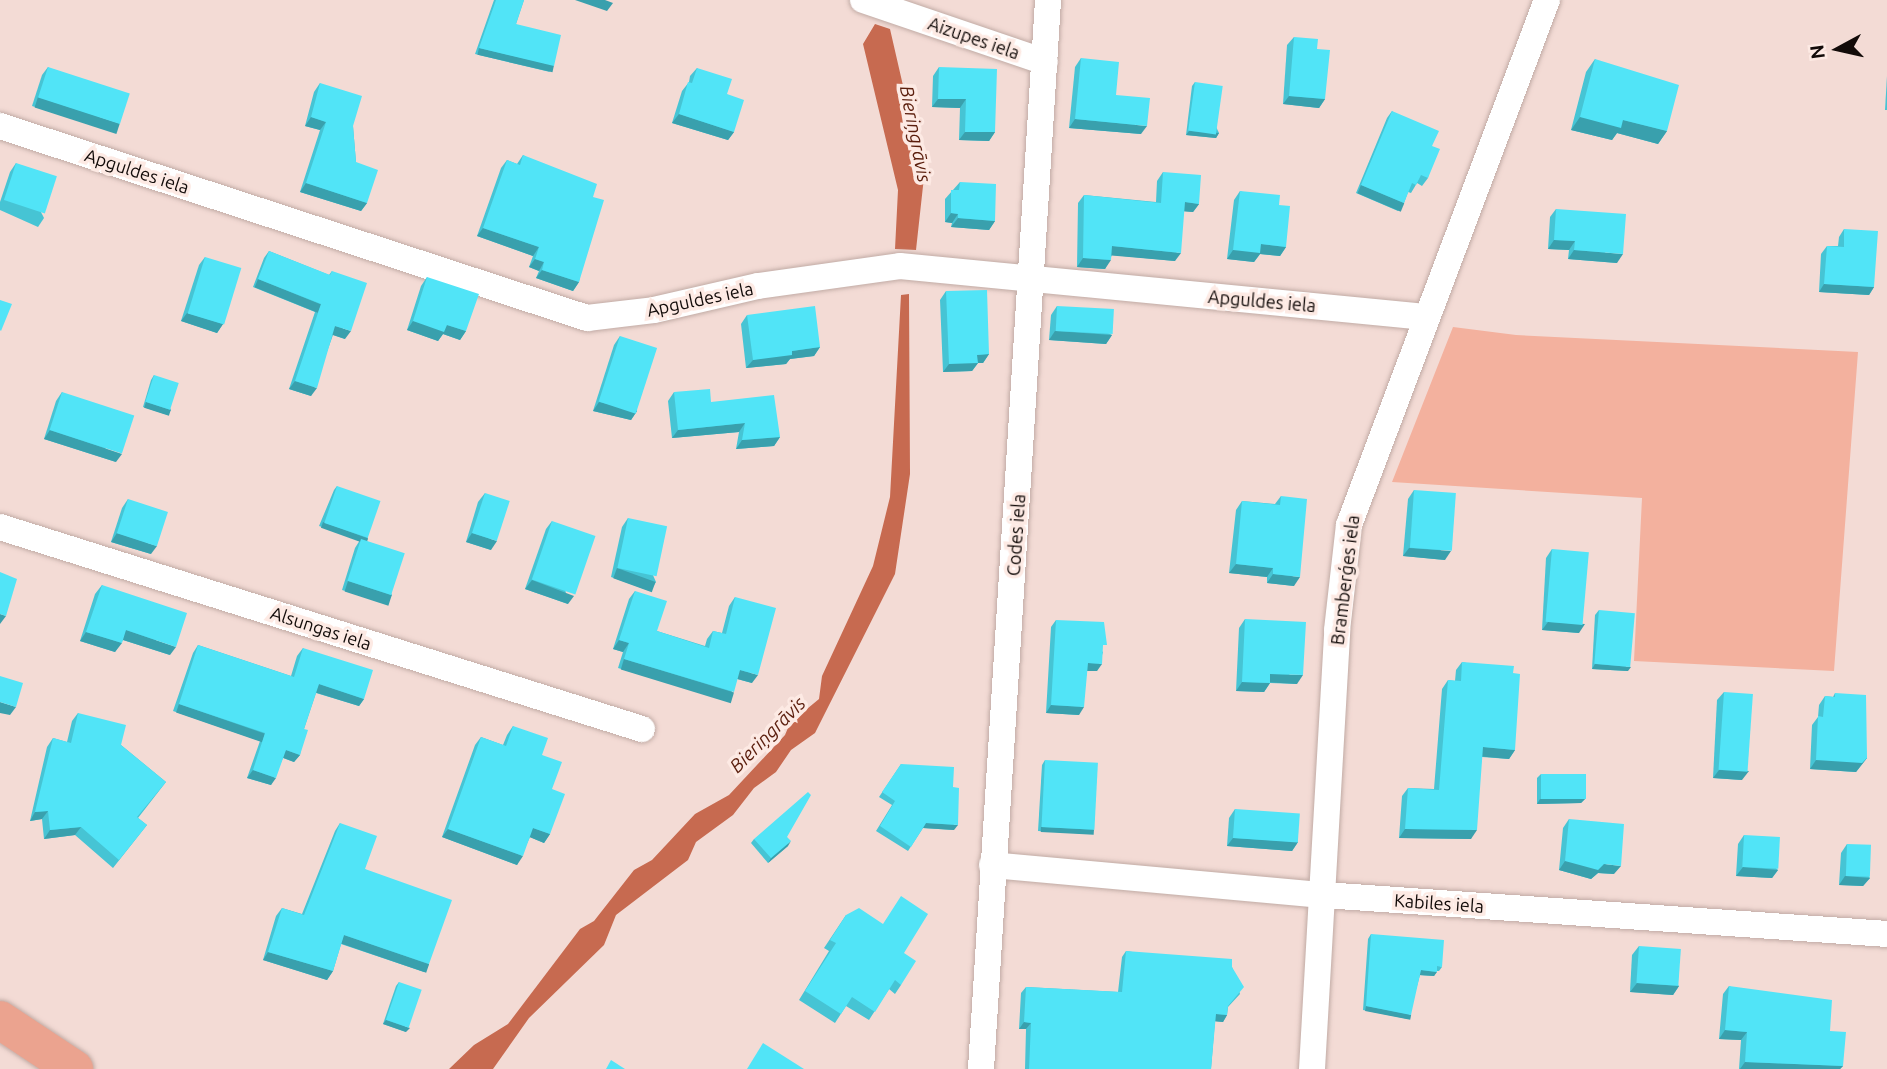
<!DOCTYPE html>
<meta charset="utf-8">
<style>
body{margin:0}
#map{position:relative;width:1887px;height:1069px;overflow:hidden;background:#f3dbd5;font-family:Ubuntu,sans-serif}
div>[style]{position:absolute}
.green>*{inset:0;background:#f3b19e}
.water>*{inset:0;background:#c76a50}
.roads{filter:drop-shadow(0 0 2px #c1aba5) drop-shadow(0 0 2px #c1aba5)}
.minor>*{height:26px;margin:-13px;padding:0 13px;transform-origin:13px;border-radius:13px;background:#fff}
.primary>*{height:38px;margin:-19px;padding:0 19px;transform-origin:19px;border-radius:19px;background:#eba38f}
.wall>*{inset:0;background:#46c4d4}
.shaded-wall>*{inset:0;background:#39a0ad;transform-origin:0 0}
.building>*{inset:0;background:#51e4f7;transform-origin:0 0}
span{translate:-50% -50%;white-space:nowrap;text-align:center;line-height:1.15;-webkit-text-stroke:7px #fdeae4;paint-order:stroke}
.street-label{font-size:18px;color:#120b09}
.water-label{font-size:19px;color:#5b1e0d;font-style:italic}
.north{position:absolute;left:1803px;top:14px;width:70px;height:70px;-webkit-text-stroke:5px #fdeae4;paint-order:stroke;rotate:262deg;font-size:19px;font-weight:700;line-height:28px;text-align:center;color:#120b09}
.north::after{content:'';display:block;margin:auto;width:24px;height:32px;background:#120b09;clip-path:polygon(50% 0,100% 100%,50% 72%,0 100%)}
</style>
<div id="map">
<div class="green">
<div style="clip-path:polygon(1453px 327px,1516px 335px,1858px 352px,1834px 671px,1634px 661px,1642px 498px,1392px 482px)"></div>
</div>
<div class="water">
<div style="clip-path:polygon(875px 24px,890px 29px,924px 177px,916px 250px,895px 249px,898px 190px,863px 44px)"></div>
<div style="clip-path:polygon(909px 294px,910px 474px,895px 574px,815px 733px,791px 750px,776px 772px,754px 788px,733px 815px,696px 842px,688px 860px,616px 915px,604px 945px,529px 1018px,493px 1069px,449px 1069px,474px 1045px,508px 1024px,580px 929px,594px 921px,634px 870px,652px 860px,695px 814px,729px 795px,785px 735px,790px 723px,819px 699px,822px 676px,873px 566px,890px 497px,901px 295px)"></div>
</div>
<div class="roads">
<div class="minor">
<div style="left:863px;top:0;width:192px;rotate:18.8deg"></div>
<div style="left:0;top:126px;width:618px;rotate:18.11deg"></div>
<div style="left:587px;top:318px;width:67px;rotate:-6.8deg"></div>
<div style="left:654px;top:310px;width:107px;rotate:-13deg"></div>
<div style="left:758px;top:286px;width:143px;rotate:-8deg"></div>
<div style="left:900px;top:266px;width:528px;rotate:5.54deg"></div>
<div style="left:0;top:527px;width:673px;rotate:17.47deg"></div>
<div style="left:992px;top:865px;width:333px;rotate:5.2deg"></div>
<div style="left:1324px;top:895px;width:564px;rotate:3.96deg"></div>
<div style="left:981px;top:1069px;width:1071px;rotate:-86.41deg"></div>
<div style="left:1312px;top:1069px;width:440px;rotate:-86.7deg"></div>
<div style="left:1337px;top:630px;width:106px;rotate:-83.5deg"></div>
<div style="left:1349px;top:525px;width:561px;rotate:-69.34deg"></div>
</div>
<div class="primary">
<div style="left:0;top:1020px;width:89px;rotate:33.5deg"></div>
</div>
</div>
<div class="wall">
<div style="clip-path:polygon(494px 0,524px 0,516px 24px,550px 72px,475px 54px)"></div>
<div style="clip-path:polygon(1294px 37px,1325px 99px,1319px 108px,1283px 104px,1287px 45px)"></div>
<div style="clip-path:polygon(1081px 58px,1116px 95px,1141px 134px,1069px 128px,1075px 67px)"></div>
<div style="clip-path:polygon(1595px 59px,1667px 131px,1658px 144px,1617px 133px,1612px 140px,1571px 130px,1586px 72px)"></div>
<div style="clip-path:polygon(48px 67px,114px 132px,32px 106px,42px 75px)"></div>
<div style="clip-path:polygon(939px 67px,995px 132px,989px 141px,959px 140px,960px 108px,932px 107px,933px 76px)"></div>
<div style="clip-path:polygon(697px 68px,727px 94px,734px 132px,728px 140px,672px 123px,682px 91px,689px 82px,690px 76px)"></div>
<div style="clip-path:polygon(1887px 76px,1887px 110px,1885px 110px)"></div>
<div style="clip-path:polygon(1195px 82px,1219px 133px,1216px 138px,1186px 135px,1192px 86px)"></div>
<div style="clip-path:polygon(320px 83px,353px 126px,356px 162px,367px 203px,361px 211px,300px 192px,320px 130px,305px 126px,314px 92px)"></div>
<div style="clip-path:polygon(1392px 111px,1432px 146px,1428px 178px,1422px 186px,1417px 183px,1411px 193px,1408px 192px,1404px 203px,1398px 211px,1356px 193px,1387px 118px)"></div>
<div style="clip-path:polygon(523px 155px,593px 197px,579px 282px,573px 291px,536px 278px,539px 271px,529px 267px,533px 256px,477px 236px,501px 168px,507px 160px,517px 164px)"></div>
<div style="clip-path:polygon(16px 163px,44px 218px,38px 227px,0 210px,0 202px,10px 172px)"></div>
<div style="clip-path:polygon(1163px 172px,1199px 204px,1193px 212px,1184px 211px,1175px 261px,1112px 255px,1105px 269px,1077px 267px,1078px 203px,1084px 195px,1156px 202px,1157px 181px)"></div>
<div style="clip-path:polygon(960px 182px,995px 221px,989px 230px,951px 227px,952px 223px,945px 222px,945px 199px)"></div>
<div style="clip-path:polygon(1240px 191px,1279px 205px,1286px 247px,1280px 256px,1260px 254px,1254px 262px,1227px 259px,1234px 200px)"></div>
<div style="clip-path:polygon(1556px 209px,1617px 263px,1568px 259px,1569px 250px,1548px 249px,1550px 217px)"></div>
<div style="clip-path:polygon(1844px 229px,1874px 287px,1869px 295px,1819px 292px,1821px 254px,1827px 246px,1838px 246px,1839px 237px)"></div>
<div style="clip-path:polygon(269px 251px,329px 275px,332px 271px,345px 339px,333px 335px,311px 396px,289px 389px,315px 312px,253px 287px,264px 258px)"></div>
<div style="clip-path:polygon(205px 257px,223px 324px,217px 333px,181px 321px,199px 265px)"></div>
<div style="clip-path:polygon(427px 277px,466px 331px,460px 340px,443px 334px,438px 341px,407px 330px,421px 286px)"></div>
<div style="clip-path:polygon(946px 291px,989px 354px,983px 363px,978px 363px,972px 371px,943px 372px,940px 300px)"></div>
<div style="clip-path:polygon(1057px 306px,1112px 335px,1106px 344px,1049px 340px,1051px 315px)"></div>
<div style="clip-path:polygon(747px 315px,820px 347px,814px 356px,790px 359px,786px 364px,746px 368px,741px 324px)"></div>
<div style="clip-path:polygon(620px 336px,637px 411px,631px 420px,593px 411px,614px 345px)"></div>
<div style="clip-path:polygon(154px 375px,171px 410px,168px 415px,143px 407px,151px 380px)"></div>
<div style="clip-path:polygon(62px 392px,116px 462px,44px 439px,56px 401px)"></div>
<div style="clip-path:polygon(674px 392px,711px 402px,780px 437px,774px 446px,736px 449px,739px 432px,672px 438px,668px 401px)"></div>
<div style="clip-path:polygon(337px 486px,368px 538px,366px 541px,392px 595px,386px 604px,342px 590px,355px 548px,360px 540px,319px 526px,334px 490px)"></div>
<div style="clip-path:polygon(1414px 490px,1445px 560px,1403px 556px,1408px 499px)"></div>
<div style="clip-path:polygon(485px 493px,491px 550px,466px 542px,478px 502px)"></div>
<div style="clip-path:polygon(1281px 496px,1294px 586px,1267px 583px,1267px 577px,1229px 573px,1236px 510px,1242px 501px,1275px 504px)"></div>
<div style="clip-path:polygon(128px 499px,151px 554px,111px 542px,122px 508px)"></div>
<div style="clip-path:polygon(628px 518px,656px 582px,650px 591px,611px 577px,622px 527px)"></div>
<div style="clip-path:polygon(552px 521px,568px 604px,525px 589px,546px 529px)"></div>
<div style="clip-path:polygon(1552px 549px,1579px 633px,1542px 630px,1546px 558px)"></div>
<div style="clip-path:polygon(102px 585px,170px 655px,123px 640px,115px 652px,80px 641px,95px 594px)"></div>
<div style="clip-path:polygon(635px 591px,657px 631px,705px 646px,707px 639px,713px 631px,722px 633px,729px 606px,735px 597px,752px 683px,737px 679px,728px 701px,618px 668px,623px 652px,613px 649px,629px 599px)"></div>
<div style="clip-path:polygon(1599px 610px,1628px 671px,1592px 669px,1595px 615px)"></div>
<div style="clip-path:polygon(1245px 619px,1297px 684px,1270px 683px,1264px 692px,1236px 691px,1239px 628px)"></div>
<div style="clip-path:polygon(1056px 620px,1103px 652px,1097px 671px,1087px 671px,1079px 715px,1046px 713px,1051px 627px)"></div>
<div style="clip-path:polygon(198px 645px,291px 676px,297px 656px,303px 648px,364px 699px,359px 706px,316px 693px,304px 729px,300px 755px,294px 762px,283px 758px,271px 785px,247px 778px,260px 741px,173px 711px,193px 653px)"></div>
<div style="clip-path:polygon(1462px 662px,1513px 673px,1515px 750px,1509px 759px,1482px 757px,1471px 839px,1399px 838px,1402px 796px,1408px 788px,1434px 789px,1442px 689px,1448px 680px,1455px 681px,1456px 670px)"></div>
<div style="clip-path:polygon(1724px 692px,1742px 780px,1713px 778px,1717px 700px)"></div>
<div style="clip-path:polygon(1835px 693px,1867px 758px,1856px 772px,1810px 769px,1812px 725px,1818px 717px,1819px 705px,1825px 696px,1833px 697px)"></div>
<div style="clip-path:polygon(78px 713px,121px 745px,166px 782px,138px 818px,147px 825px,113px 868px,75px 835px,44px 839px,42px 819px,30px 821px,47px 747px,53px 738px,67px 742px,72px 721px)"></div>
<div style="clip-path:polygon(513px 726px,542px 755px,552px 789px,550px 834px,544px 843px,530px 837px,517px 865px,442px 837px,475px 745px,481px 737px,503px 745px,507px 735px)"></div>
<div style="clip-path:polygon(1045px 760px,1094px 830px,1091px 834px,1038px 831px,1042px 765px)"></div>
<div style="clip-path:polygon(901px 764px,953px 787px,954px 830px,923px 828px,908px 851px,876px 831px,892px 805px,879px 797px)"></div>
<div style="clip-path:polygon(1541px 774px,1585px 799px,1581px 803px,1537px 804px,1537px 778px)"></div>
<div style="clip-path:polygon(1235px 809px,1298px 842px,1292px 851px,1227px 846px,1229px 818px)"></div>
<div style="clip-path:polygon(1569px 819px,1614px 874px,1598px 873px,1591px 879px,1559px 870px,1563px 828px)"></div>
<div style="clip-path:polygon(340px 823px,365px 869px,429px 964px,424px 972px,341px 944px,333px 971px,327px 980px,263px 960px,276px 916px,282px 908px,302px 914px,335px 831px)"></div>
<div style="clip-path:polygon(1744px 835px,1778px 870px,1772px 878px,1736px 876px,1738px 844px)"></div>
<div style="clip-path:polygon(787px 837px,788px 846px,768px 863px,751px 843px,754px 839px)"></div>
<div style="clip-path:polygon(1847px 844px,1870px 878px,1863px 886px,1839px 885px,1841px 853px)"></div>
<div style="clip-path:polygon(846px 915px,904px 953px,901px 985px,895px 994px,889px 989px,869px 1020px,846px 1006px,835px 1023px,799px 1000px,829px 951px,824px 948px)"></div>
<div style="clip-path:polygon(1371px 934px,1442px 967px,1439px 971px,1437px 971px,1434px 976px,1420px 975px,1408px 1019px,1363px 1010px,1368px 939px)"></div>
<div style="clip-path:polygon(1639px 946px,1679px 986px,1673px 995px,1630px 992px,1632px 955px)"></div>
<div style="clip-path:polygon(1126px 951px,1232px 967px,1240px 994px,1228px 1007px,1227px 1015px,1223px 1022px,1215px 1021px,1211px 1069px,1025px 1069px,1026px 1029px,1019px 1029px,1021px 993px,1026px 987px,1118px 992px,1122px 957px)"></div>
<div style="clip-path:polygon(399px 982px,406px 1032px,383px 1024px,396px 986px)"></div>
<div style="clip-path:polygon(1729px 986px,1830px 1031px,1843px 1066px,1840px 1069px,1739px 1069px,1741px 1040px,1719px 1039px,1723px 994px)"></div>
</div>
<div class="shaded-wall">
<div style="clip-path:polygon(575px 0,605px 0,613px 3px,607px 11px)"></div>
<div style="left:479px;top:48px;width:77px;height:7px;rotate:13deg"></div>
<div style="clip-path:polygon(1289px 96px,1325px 99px,1319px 108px,1283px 104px)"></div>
<div style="left:38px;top:97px;width:86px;height:11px;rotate:18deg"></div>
<div style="clip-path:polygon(938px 99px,966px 99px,960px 108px,932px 107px)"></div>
<div style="clip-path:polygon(679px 114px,734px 132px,728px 140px,672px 123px)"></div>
<div style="clip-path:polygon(311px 117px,326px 122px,320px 130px,305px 126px)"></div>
<div style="clip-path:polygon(1580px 117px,1623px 120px,1667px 131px,1658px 144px,1617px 133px,1612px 140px,1571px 130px)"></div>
<div style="clip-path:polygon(1075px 119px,1147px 126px,1141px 134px,1069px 128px)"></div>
<div style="clip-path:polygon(1189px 131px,1219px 133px,1216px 138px,1186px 135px)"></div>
<div style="clip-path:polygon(965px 132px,995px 132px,989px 141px,959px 140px)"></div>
<div style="clip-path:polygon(306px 183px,367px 203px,361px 211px,300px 192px)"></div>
<div style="left:1361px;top:185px;width:47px;height:9px;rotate:23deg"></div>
<div style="clip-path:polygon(1185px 202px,1199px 204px,1193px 212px,1179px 211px)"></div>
<div style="clip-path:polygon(951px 213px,958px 214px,952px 223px,945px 222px)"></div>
<div style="clip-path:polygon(958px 218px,995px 221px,989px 230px,951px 227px)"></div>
<div style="clip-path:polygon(483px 228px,539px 247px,533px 256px,477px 236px)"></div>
<div style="clip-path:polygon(1554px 240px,1575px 241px,1569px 250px,1548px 249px)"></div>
<div style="clip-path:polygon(1261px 244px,1286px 247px,1280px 256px,1260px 254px,1254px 262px,1227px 259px,1233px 250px)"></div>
<div style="clip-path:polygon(1112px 246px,1181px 253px,1175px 261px,1106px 255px)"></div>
<div style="clip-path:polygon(1574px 250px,1623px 254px,1617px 263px,1568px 259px)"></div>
<div style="clip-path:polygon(1083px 258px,1111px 260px,1105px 269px,1077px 267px)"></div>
<div style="clip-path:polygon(535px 259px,544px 262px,539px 271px,529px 267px)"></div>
<div style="clip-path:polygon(542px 270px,579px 282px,573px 291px,536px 278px)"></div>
<div style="left:258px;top:279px;width:68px;height:9px;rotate:22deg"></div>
<div style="clip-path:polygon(1824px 284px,1874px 287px,1869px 295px,1819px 292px)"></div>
<div style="clip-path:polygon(187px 313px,223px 324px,217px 333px,181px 321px)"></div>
<div style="clip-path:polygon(413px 321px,447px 325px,466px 331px,460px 340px,443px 334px,438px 341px,407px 330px)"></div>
<div style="clip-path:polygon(335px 326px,351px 331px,345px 339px,330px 334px)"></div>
<div style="clip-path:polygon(1055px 331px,1112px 335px,1106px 344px,1049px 340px)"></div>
<div style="clip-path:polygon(820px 347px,814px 356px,790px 359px,786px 364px,746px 368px,753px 360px,792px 351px)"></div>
<div style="clip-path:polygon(989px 354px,983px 363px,978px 363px,972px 371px,943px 372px,949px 364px,977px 355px)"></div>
<div style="clip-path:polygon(295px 381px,317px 388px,311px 396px,289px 389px)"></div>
<div style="left:146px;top:402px;width:26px;height:6px;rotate:18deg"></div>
<div style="clip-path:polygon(599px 402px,637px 411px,631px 420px,593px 411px)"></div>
<div style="clip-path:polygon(745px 423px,739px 432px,672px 438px,678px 430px)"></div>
<div style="clip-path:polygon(50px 430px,122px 454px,116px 462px,44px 439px)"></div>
<div style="clip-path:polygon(780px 437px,774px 446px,736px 449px,742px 440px)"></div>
<div style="left:323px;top:522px;width:48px;height:6px;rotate:20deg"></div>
<div style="clip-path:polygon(117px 533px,157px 546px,151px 554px,111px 542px)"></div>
<div style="clip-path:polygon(472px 533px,497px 541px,491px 550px,466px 542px)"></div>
<div style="clip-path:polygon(1409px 548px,1451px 551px,1445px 560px,1403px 556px)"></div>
<div style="clip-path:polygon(1236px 564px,1273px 568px,1267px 577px,1229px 573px)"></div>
<div style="left:617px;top:568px;width:41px;height:11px;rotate:20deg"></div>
<div style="clip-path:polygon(1273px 574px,1300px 577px,1294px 586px,1267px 583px)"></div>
<div style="clip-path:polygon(532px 580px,574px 596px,568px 604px,525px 589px)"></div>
<div style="left:348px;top:581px;width:46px;height:11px;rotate:18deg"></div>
<div style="clip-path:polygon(0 614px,6px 616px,0 624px)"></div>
<div style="clip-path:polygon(1548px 622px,1585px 624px,1579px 633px,1542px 630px)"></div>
<div style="clip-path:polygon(126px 630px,176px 647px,170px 655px,120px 639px)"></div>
<div style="clip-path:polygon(86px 632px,122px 643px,115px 652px,80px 641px)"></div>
<div style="clip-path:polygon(619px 640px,629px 643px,623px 652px,613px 649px)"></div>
<div style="left:624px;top:659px;width:115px;height:11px;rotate:17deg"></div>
<div style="clip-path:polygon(1088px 663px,1102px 664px,1097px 671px,1082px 671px)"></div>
<div style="clip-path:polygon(1595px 664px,1631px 667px,1628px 671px,1592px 669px)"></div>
<div style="clip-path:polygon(740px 670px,758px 675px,752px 683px,734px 678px)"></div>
<div style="clip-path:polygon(1270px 674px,1303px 675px,1297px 684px,1264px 682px)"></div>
<div style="clip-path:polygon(1242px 682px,1270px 683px,1264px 692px,1236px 691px)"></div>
<div style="clip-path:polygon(319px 684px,364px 699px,359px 706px,314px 692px)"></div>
<div style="clip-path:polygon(0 702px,16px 707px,10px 715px,0 713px)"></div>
<div style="left:179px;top:704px;width:91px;height:9px;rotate:19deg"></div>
<div style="clip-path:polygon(1051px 705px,1084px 707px,1079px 715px,1046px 713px)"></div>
<div style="clip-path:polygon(1483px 747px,1515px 750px,1509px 759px,1476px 756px)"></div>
<div style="clip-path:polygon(286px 750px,300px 755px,294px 762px,281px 757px)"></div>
<div style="clip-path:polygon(1867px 758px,1856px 772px,1810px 769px,1816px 760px)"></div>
<div style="clip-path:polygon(253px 770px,276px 778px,271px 785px,247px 778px)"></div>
<div style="clip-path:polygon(1719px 770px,1749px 771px,1742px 780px,1713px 778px)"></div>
<div style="clip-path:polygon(1540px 799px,1585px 799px,1581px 803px,1537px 804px)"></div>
<div style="clip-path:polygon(48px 811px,42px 819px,30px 821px,35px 812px)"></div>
<div style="clip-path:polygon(926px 823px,958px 825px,954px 830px,923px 828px)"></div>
<div style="clip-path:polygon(81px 827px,75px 835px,44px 839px,50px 830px)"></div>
<div style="left:1041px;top:827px;width:53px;height:5px;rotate:3deg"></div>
<div style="clip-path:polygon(533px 828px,550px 834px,544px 843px,527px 836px)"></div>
<div style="clip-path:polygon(448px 829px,523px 856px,517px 865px,442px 837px)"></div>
<div style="clip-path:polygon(1405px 829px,1477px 830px,1471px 839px,1399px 838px)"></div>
<div style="clip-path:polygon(1233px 838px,1298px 842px,1292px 851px,1227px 846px)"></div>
<div style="clip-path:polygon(791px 841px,788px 846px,768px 863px,771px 858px)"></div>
<div style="clip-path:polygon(1565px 861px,1604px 864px,1621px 866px,1614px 874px,1598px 873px,1591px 879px,1559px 870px)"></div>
<div style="clip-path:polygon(1743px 867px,1778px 870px,1772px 878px,1736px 876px)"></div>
<div style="clip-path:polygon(1845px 876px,1870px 878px,1863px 886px,1839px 885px)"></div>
<div style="left:344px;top:935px;width:90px;height:9px;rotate:19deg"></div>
<div style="clip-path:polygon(268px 952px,333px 971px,327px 980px,263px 960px)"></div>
<div style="clip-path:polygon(1421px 970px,1437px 972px,1434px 976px,1418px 975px)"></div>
<div style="clip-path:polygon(1637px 983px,1679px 986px,1673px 995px,1630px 992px)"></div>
<div style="left:1366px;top:1006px;width:46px;height:5px;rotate:11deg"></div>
<div style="clip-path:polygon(1216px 1014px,1227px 1015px,1223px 1022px,1211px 1021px)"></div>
<div style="clip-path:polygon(386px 1020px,410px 1028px,406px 1032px,383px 1024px)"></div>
<div style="clip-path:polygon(1024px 1022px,1031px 1023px,1026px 1029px,1019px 1029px)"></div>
<div style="clip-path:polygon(1725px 1030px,1747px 1032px,1741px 1040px,1719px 1039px)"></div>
<div style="clip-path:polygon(1745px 1062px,1843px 1066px,1840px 1069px,1740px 1069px)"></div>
</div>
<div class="building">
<div style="clip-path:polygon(496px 0,524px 0,516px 24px,561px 35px,554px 66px,479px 48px)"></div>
<div style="clip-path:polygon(1294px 37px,1318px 39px,1317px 49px,1330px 50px,1325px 99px,1289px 96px)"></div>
<div style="clip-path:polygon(1081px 58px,1119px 62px,1116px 95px,1150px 98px,1147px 126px,1075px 119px)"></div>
<div style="clip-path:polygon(1595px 59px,1679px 85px,1667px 131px,1623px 120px,1621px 128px,1580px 117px)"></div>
<div style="left:48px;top:67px;width:86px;height:32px;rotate:18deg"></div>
<div style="clip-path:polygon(939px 67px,997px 69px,995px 132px,965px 132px,966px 99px,938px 99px)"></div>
<div style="clip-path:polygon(697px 68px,732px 79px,727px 94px,744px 100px,734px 132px,679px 114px,688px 82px,692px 83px)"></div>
<div style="left:1195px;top:82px;width:28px;height:49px;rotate:8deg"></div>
<div style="clip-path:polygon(320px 83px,362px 96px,353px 126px,356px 162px,378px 170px,367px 203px,306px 183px,326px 122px,311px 117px)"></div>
<div style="clip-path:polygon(1392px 111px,1439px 131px,1432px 146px,1440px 149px,1428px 178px,1421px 175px,1416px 185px,1412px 183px,1404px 203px,1361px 185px)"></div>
<div style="clip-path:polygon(523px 155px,597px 184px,593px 197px,604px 200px,579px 282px,542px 270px,544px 262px,535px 259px,539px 247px,483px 228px,507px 160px,520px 165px)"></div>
<div style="left:16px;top:163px;width:43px;height:39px;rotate:18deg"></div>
<div style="clip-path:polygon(1163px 172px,1201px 175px,1199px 204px,1185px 202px,1181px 253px,1112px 246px,1111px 260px,1083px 258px,1084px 195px,1161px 203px)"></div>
<div style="clip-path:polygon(960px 182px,996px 184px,995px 221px,958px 218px,958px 214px,951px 213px,951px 190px,959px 190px)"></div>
<div style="clip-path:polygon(1240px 191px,1280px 195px,1279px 205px,1290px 206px,1286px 247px,1261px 244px,1260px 253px,1233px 250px)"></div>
<div style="clip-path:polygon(1556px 209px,1626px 214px,1623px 254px,1574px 250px,1575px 241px,1554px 240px)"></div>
<div style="clip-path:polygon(1844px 229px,1878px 231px,1874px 287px,1824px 284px,1827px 246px,1844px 247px)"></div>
<div style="clip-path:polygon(269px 251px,330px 275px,332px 271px,367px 283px,351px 331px,335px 326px,317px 388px,295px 381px,321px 304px,258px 279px)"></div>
<div style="left:205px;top:257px;width:38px;height:59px;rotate:17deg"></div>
<div style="clip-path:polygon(427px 277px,479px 294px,466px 331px,447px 325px,444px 332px,413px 321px)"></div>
<div style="clip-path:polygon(987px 290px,989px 354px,977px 355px,978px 363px,949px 364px,946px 291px)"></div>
<div style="clip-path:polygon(0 300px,12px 304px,1px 331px,0 330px)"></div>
<div style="clip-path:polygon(815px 306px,820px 347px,792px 351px,792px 355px,753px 360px,747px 315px)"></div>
<div style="left:1057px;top:306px;width:57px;height:25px;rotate:3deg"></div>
<div style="left:620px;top:336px;width:39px;height:69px;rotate:18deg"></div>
<div style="left:154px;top:375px;width:26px;height:28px;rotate:18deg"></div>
<div style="clip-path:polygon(710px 389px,711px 402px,774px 395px,780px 437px,742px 440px,745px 423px,678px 430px,674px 392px)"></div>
<div style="left:62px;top:392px;width:76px;height:40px;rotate:18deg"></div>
<div style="left:337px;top:486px;width:46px;height:39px;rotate:19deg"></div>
<div style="left:1414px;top:490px;width:42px;height:58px;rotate:4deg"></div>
<div style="left:485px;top:493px;width:26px;height:42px;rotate:18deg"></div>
<div style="clip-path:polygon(1281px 496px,1307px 499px,1300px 577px,1273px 574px,1273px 568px,1236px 564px,1242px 501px,1280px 505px)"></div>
<div style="left:128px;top:499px;width:42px;height:36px;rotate:18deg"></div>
<div style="left:628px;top:518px;width:40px;height:51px;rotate:12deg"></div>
<div style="left:552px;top:521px;width:46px;height:62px;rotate:19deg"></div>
<div style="left:361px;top:539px;width:46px;height:44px;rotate:18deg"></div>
<div style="left:1552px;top:549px;width:37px;height:73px;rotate:5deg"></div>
<div style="clip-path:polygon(0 572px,17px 579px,6px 616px,0 614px)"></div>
<div style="clip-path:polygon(102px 585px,187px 613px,176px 647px,126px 630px,122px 643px,86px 632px)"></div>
<div style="clip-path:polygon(635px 591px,667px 601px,657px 631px,709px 648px,713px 631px,726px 634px,735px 597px,776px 608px,758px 675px,740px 670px,734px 692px,624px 659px,629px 643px,619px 640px)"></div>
<div style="left:1599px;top:610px;width:36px;height:54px;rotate:5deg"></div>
<div style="clip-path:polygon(1245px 619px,1306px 622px,1303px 675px,1270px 674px,1270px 683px,1242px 682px)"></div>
<div style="clip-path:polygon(1056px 620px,1104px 622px,1107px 645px,1103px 645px,1102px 664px,1088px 663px,1084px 707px,1051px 705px)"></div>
<div style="clip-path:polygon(198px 645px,294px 677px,303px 648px,373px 670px,364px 699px,319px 684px,304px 729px,308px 730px,300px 755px,286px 750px,276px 778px,253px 770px,265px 733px,179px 704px)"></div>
<div style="clip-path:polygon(1462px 662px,1514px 666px,1513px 673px,1520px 674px,1515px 750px,1483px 747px,1477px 830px,1405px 829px,1408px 788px,1439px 790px,1448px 680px,1461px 681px)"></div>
<div style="clip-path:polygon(0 676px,23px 683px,16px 707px,0 702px)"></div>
<div style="left:1724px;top:692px;width:29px;height:78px;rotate:4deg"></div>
<div style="clip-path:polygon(1835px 693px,1866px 695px,1867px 758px,1862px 763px,1816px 760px,1818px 716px,1823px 717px,1825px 696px,1835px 697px)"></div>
<div style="clip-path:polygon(78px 713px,126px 725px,121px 745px,166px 782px,137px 817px,147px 825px,119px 860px,81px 827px,50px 830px,48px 811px,35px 812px,53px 738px,71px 743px)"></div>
<div style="clip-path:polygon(513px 726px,548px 738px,542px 755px,562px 762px,552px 789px,565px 794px,550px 834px,533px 828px,523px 856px,448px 829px,481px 737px,506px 746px)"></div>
<div style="left:1045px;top:760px;width:53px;height:67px;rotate:3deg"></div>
<div style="clip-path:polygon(901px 764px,954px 767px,953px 787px,959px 788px,958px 825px,926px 823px,911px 847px,880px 826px,895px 801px,882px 792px)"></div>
<div style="left:1541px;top:774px;width:45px;height:25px"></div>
<div style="clip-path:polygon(808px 792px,811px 795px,787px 837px,791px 841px,771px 858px,754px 839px)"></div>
<div style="left:1235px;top:809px;width:65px;height:29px;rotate:4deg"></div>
<div style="clip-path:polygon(1569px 819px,1624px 824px,1621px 866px,1604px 864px,1598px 870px,1565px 861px)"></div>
<div style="clip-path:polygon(340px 823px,377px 836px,365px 869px,452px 900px,429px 964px,344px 935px,333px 971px,268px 952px,282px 908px,304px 915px)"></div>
<div style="left:1744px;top:835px;width:36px;height:32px;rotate:3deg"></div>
<div style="left:1847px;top:844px;width:24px;height:32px;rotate:2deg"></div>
<div style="clip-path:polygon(901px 896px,928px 914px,904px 953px,916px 961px,901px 985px,895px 980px,875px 1012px,852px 997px,841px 1014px,805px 991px,836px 943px,830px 940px,846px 915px,859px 908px,883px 924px)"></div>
<div style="clip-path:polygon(1371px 934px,1444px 940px,1442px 967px,1437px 966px,1437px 972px,1421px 970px,1411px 1015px,1366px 1006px)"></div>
<div style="left:1639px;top:946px;width:42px;height:37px;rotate:4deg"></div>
<div style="clip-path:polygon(1126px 951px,1232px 959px,1232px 967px,1244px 987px,1228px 1006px,1227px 1015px,1216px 1014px,1211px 1069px,1029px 1069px,1031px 1023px,1024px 1022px,1026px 987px,1122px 992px)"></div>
<div style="left:399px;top:982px;width:24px;height:40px;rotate:19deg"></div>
<div style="clip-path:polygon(1729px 986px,1832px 1000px,1830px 1031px,1846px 1032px,1843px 1066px,1745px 1062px,1747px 1032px,1725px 1030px)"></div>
<div style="clip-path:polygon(763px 1043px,804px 1069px,747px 1069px)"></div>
<div style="clip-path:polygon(611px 1060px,625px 1069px,606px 1069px)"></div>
</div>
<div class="street-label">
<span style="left:974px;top:38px;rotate:19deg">Aizupes iela</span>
<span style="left:137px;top:171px;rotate:18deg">Apguldes iela</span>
<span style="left:700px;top:299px;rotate:-12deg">Apguldes iela</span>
<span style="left:1262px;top:301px;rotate:5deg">Apguldes iela</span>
<span style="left:1016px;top:535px;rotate:-86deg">Codes iela</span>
<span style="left:1345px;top:580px;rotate:-83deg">Bramberģes iela</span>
<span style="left:321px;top:628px;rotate:18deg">Alsungas iela</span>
<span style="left:1439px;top:903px;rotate:4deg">Kabiles iela</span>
</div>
<div class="water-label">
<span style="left:915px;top:134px;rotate:79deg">Bieriņgrāvis</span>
<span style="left:768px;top:735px;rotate:-45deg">Bieriņgrāvis</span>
</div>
<div class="north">N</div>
</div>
